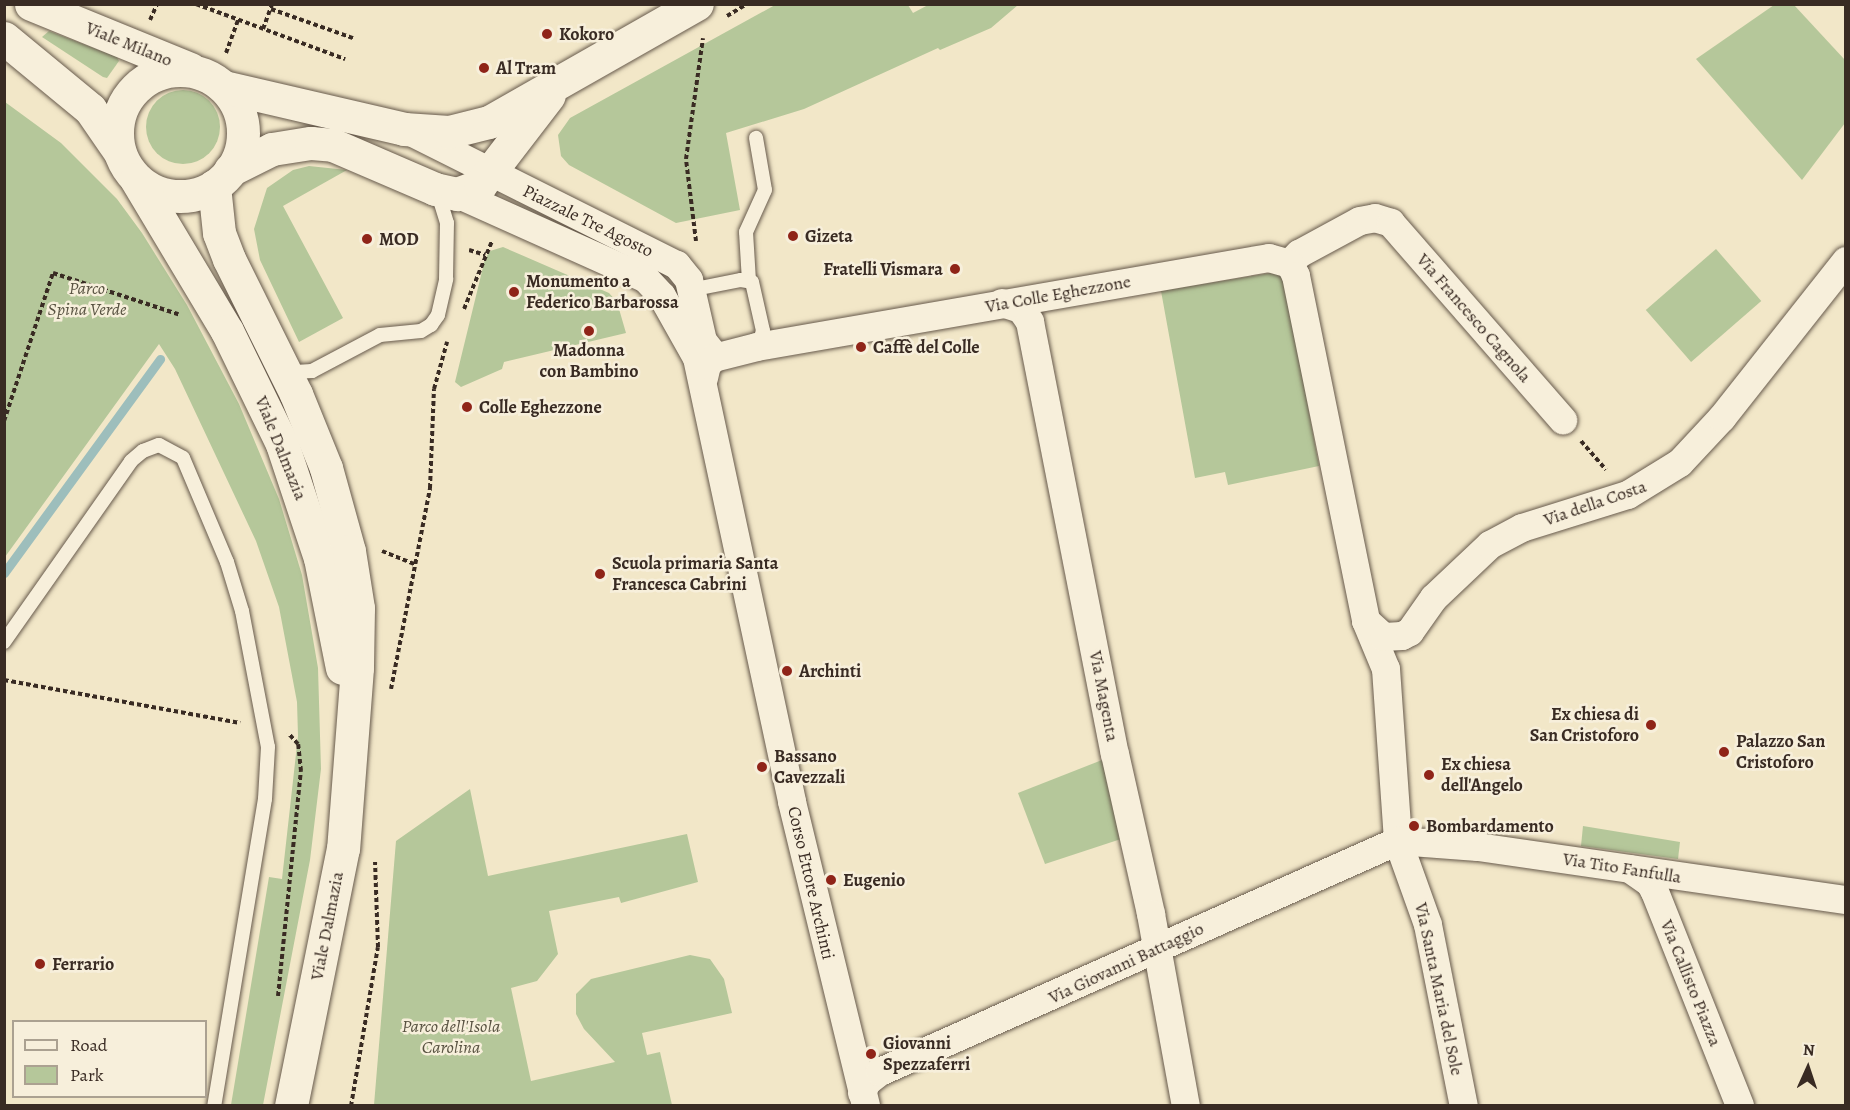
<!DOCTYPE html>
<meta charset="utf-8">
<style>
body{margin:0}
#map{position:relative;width:1850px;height:1110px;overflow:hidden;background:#f2e7c8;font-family:Alegreya,serif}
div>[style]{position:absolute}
.green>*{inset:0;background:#b5c79a;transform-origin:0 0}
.round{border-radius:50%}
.stream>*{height:9px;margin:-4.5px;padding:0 4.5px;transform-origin:4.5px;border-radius:4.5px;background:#9dbebc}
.path>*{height:4px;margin-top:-2px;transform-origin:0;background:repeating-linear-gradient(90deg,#392b23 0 4.5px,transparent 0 7.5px)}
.roads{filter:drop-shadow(0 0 2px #675a4c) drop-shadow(0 0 2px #675a4c)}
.lane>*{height:14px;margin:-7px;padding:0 7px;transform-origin:7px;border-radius:7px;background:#f7efdb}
.street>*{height:28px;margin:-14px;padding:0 14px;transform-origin:14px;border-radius:14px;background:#f7efdb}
.secondary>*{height:33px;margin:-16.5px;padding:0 16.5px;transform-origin:16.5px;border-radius:16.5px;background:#f7efdb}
.secondary>.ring{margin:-16.5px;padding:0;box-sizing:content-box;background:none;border:33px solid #f7efdb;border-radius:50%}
.dots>*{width:16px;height:16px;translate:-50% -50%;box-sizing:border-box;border:3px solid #f7efdb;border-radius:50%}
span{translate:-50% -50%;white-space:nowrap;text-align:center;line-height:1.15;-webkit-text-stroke:5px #f7efdb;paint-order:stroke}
.poi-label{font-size:18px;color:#392b23;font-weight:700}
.left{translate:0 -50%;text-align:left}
.right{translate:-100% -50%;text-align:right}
.street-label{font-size:18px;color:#392b23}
.park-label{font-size:18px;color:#585241;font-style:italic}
.frame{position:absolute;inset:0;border:6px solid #392b23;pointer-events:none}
.legend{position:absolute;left:12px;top:1020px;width:195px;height:78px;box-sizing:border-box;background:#f7efdb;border:2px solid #aba191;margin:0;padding:8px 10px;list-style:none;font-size:18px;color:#392b23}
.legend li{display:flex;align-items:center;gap:12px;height:30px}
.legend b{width:30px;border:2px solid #aba191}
.north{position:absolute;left:1778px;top:1038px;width:60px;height:60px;-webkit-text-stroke:4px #f7efdb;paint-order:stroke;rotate:3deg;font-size:16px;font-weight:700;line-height:24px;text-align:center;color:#392b23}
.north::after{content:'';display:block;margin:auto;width:21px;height:27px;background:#392b23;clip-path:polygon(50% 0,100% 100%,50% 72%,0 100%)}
</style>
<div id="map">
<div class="green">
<div style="clip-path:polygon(775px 5px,908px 5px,913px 13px,928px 5px,1018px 5px,991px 28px,940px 50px,938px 48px,804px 109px,726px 133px,740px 210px,676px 223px,569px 165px,561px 156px,558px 135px,570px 118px)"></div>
<div style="clip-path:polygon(1774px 5px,1794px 5px,1845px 60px,1845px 123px,1802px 180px,1696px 59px)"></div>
<div style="clip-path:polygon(49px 31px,117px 57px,119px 61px,107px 78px,103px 77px,42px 37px)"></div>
<div class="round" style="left:146px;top:90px;width:74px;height:74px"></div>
<div style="clip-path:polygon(5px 102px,61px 143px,117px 199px,142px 233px,187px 305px,239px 404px,279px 499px,302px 575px,318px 668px,321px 769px,310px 860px,263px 1105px,231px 1105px,269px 877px,282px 879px,298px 736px,297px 702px,279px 607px,256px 541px,175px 369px,159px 344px,5px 557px)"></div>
<div style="clip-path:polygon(309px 166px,347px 170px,283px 206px,343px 318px,299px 342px,260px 260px,254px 229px,267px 188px,293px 170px)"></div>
<div style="clip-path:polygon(503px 247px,609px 293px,617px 302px,626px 333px,504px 362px,502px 369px,461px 387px,455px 382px,485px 259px,490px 251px)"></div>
<div style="left:1716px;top:249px;width:69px;height:93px;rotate:49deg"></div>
<div style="clip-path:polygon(1283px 271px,1319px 466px,1228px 485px,1225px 472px,1195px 478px,1161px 291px)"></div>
<div style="clip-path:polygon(1102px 760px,1121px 839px,1045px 864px,1018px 793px)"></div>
<div style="clip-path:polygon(470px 789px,488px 876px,687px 834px,698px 882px,621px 903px,619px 897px,549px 911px,558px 954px,537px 981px,511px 988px,531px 1081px,615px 1062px,584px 1029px,576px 1014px,576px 994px,591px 979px,690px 955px,710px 959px,724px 979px,732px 1013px,642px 1033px,647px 1055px,660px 1052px,672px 1105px,374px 1105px,396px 841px)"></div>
<div style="clip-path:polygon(1583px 826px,1680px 842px,1678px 859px,1581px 846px)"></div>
</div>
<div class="stream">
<div style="left:4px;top:573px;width:265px;rotate:-53.9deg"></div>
</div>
<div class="path">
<div style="left:196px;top:4px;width:159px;rotate:20.3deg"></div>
<div style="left:271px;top:9px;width:87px;rotate:19.5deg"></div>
<div style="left:727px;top:16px;width:23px;rotate:-31deg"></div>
<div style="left:150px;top:20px;width:17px;rotate:-66deg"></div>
<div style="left:263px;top:29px;width:27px;rotate:-70deg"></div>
<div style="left:226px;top:53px;width:35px;rotate:-70deg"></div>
<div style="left:696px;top:241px;width:83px;rotate:-97deg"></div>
<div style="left:686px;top:159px;width:122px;rotate:-82deg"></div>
<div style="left:469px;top:250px;width:17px;rotate:17deg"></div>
<div style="left:464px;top:309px;width:74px;rotate:-67.6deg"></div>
<div style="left:4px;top:421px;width:156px;rotate:-71.7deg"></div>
<div style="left:53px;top:273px;width:132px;rotate:18.2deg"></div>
<div style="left:1581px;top:441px;width:38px;rotate:49deg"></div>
<div style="left:382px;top:551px;width:35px;rotate:22deg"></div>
<div style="left:4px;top:680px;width:240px;rotate:10.3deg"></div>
<div style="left:391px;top:689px;width:205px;rotate:-79deg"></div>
<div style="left:430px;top:488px;width:99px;rotate:-87.7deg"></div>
<div style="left:434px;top:389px;width:49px;rotate:-74.5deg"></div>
<div style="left:278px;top:996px;width:226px;rotate:-84.2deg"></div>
<div style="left:301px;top:771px;width:27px;rotate:-96deg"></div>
<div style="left:298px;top:744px;width:15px;rotate:-132deg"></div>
<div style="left:351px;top:1106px;width:161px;rotate:-80.4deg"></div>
<div style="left:378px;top:947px;width:85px;rotate:-92deg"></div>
</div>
<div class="roads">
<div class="lane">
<div style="left:749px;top:281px;width:49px;rotate:-93.5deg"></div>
<div style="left:746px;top:232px;width:46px;rotate:-65.7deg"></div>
<div style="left:765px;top:190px;width:53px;rotate:-99.8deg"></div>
<div style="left:690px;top:290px;width:52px;rotate:-11.1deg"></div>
<div style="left:741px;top:280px;width:11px;rotate:10deg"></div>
<div style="left:752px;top:282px;width:50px;rotate:77.3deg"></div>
<div style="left:763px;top:331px;width:16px;rotate:108deg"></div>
<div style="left:288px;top:368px;width:8px;rotate:30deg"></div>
<div style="left:295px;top:372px;width:17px;rotate:-3deg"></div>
<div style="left:312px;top:371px;width:77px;rotate:-27.9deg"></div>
<div style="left:380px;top:335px;width:41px;rotate:-5.6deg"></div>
<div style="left:421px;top:331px;width:12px;rotate:-31deg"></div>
<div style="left:431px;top:325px;width:12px;rotate:-55deg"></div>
<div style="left:438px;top:315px;width:37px;rotate:-77deg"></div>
<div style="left:446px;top:279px;width:56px;rotate:-89deg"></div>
<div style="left:447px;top:223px;width:31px;rotate:-107deg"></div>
<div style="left:4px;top:642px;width:221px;rotate:-54.9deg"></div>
<div style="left:131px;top:461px;width:16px;rotate:-40deg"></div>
<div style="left:143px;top:451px;width:17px;rotate:-21deg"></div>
<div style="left:159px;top:445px;width:27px;rotate:28deg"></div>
<div style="left:183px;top:458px;width:113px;rotate:67.1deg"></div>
<div style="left:227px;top:562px;width:51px;rotate:73deg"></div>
<div style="left:242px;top:611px;width:138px;rotate:79.2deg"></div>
<div style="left:268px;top:747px;width:52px;rotate:93.3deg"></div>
<div style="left:265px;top:799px;width:311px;rotate:99.4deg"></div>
</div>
<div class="street">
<div style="left:407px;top:130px;width:302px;rotate:26.6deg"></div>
<div style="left:677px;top:265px;width:19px;rotate:51deg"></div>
<div style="left:689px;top:280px;width:63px;rotate:77.1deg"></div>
<div style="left:703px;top:341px;width:16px;rotate:52deg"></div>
<div style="left:457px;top:194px;width:207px;rotate:24.2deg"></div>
<div style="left:646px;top:279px;width:23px;rotate:47deg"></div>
<div style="left:662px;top:296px;width:71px;rotate:60.6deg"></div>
<div style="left:697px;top:358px;width:454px;rotate:77.9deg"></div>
<div style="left:792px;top:802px;width:313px;rotate:76.3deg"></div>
<div style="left:1290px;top:263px;width:13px;rotate:-45deg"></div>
<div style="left:1299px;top:254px;width:69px;rotate:-28.4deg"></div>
<div style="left:1360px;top:221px;width:15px;rotate:-11deg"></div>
<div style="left:1375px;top:218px;width:17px;rotate:17deg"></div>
<div style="left:1391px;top:223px;width:262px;rotate:48.9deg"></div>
<div style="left:1002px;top:303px;width:20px;rotate:18deg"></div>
<div style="left:1021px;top:309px;width:16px;rotate:55deg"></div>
<div style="left:1030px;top:322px;width:440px;rotate:78.9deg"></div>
<div style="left:1115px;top:754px;width:164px;rotate:77.3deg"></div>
<div style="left:1151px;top:914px;width:195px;rotate:79.7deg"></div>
<div style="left:704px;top:378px;width:13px;rotate:-77deg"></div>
<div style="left:707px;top:365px;width:10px;rotate:-45deg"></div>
<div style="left:714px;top:358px;width:44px;rotate:-14.3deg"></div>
<div style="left:757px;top:347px;width:520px;rotate:-9.86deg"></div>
<div style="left:1269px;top:258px;width:22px;rotate:16deg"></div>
<div style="left:1290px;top:264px;width:13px;rotate:63deg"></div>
<div style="left:1296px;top:276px;width:352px;rotate:78.5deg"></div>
<div style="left:1366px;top:621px;width:52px;rotate:67.4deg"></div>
<div style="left:1386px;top:669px;width:172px;rotate:86deg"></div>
<div style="left:1398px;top:841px;width:89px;rotate:70.3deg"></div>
<div style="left:1428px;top:925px;width:185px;rotate:78.8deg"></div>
<div style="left:1366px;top:621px;width:24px;rotate:42deg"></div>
<div style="left:1384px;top:637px;width:18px;rotate:-3deg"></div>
<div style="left:1402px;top:636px;width:9px;rotate:-27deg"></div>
<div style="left:1410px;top:632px;width:42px;rotate:-54.8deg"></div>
<div style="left:1434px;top:598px;width:77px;rotate:-43.4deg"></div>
<div style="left:1490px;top:545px;width:36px;rotate:-28deg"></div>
<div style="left:1522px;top:528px;width:111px;rotate:-17.3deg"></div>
<div style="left:1628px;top:495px;width:61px;rotate:-31.6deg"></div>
<div style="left:1680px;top:463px;width:62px;rotate:-47deg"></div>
<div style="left:1722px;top:418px;width:200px;rotate:-51.7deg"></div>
<div style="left:1630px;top:869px;width:24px;rotate:35deg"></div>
<div style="left:1650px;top:883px;width:10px;rotate:61deg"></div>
<div style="left:1655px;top:892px;width:230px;rotate:68.3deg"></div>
<div style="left:862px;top:1093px;width:12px;rotate:-66deg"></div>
<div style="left:867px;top:1082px;width:16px;rotate:-38deg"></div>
<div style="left:880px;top:1072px;width:567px;rotate:-24.03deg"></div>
<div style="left:1398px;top:841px;width:80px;rotate:4.3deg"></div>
<div style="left:1478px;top:847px;width:372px;rotate:8.2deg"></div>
</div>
<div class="secondary">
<div style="left:31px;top:4px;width:172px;rotate:22.2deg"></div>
<div style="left:4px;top:38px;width:112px;rotate:39.5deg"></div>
<div style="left:90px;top:109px;width:51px;rotate:55.4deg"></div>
<div class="ring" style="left:117px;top:70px;width:93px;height:93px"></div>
<div style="left:224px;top:87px;width:185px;rotate:13.1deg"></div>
<div style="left:404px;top:129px;width:45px;rotate:3.8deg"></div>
<div style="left:449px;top:132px;width:41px;rotate:-14deg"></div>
<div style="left:489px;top:122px;width:239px;rotate:-29.6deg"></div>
<div style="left:230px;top:170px;width:47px;rotate:-26.6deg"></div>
<div style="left:272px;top:149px;width:39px;rotate:-9deg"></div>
<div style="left:311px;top:143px;width:22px;rotate:5deg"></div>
<div style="left:333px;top:145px;width:111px;rotate:23.3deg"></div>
<div style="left:435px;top:189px;width:23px;rotate:13deg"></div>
<div style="left:457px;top:194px;width:25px;rotate:-21deg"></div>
<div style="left:480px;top:185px;width:113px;rotate:-52.5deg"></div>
<div style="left:136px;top:179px;width:177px;rotate:59.1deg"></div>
<div style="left:227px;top:331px;width:126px;rotate:64deg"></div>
<div style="left:282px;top:444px;width:120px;rotate:71.6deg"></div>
<div style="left:320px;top:558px;width:112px;rotate:78.7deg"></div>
<div style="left:214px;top:186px;width:47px;rotate:83.9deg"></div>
<div style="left:219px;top:233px;width:28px;rotate:69deg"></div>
<div style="left:229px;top:259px;width:151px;rotate:63.6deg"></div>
<div style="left:296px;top:394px;width:80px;rotate:67.9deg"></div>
<div style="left:326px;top:468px;width:86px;rotate:74.5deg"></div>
<div style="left:349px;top:551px;width:58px;rotate:81deg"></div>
<div style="left:358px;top:608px;width:60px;rotate:91deg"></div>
<div style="left:357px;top:668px;width:181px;rotate:94.4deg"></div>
<div style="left:343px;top:848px;width:263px;rotate:101.4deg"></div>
</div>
</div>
<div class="dots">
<div style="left:547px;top:34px;background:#8f2418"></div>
<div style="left:484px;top:68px;background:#8f2418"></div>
<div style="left:793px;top:236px;background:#8f2418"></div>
<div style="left:367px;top:239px;background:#8f2418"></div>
<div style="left:955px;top:269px;background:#8f2418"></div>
<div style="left:514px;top:292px;background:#8f2418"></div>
<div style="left:589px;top:331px;background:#8f2418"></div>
<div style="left:861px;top:347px;background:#8f2418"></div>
<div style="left:467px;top:407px;background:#8f2418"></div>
<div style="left:600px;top:574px;background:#8f2418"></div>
<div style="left:787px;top:671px;background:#8f2418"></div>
<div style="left:1651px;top:725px;background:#8f2418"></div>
<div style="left:1724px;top:752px;background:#8f2418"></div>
<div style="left:762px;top:767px;background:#8f2418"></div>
<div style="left:1429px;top:775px;background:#8f2418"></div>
<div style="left:1414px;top:826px;background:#8f2418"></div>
<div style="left:831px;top:880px;background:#8f2418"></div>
<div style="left:40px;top:964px;background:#8f2418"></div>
<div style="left:871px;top:1054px;background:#8f2418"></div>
</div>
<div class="poi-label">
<span class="left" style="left:559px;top:34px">Kokoro</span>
<span class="left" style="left:496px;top:68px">Al Tram</span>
<span class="left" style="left:805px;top:236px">Gizeta</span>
<span class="left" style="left:379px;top:239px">MOD</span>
<span class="right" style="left:943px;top:269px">Fratelli Vismara</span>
<span class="left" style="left:526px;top:292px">Monumento a<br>Federico Barbarossa</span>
<span class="left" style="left:873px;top:347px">Caffè del Colle</span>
<span style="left:589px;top:361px">Madonna<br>con Bambino</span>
<span class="left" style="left:479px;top:407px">Colle Eghezzone</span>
<span class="left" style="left:612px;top:574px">Scuola primaria Santa<br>Francesca Cabrini</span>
<span class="left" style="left:799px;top:671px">Archinti</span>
<span class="right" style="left:1639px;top:725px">Ex chiesa di<br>San Cristoforo</span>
<span class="left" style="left:1736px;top:752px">Palazzo San<br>Cristoforo</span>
<span class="left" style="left:774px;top:767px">Bassano<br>Cavezzali</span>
<span class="left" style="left:1441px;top:775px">Ex chiesa<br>dell'Angelo</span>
<span class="left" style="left:1426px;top:826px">Bombardamento</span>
<span class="left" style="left:843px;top:880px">Eugenio</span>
<span class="left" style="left:52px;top:964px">Ferrario</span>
<span class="left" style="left:883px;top:1054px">Giovanni<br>Spezzaferri</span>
</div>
<div class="street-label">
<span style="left:129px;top:44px;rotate:22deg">Viale Milano</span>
<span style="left:588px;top:221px;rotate:26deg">Piazzale Tre Agosto</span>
<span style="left:1058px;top:294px;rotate:-10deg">Via Colle Eghezzone</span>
<span style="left:1474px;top:318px;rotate:49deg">Via Francesco Cagnola</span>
<span style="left:281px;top:448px;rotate:68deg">Viale Dalmazia</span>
<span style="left:1595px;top:503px;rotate:-19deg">Via della Costa</span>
<span style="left:1104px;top:696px;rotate:79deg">Via Magenta</span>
<span style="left:1622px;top:868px;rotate:9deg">Via Tito Fanfulla</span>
<span style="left:811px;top:883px;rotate:77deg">Corso Ettore Archinti</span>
<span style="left:327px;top:926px;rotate:-79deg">Viale Dalmazia</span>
<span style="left:1126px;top:963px;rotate:-25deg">Via Giovanni Battaggio</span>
<span style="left:1691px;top:983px;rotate:68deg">Via Callisto Piazza</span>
<span style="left:1439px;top:989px;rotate:78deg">Via Santa Maria del Sole</span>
</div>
<div class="park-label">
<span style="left:87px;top:299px">Parco<br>Spina Verde</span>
<span style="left:451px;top:1037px">Parco dell'Isola<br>Carolina</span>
</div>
<div class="frame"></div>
<ul class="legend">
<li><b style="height:8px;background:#f7efdb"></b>Road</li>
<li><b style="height:16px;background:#b5c79a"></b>Park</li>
</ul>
<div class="north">N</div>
</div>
